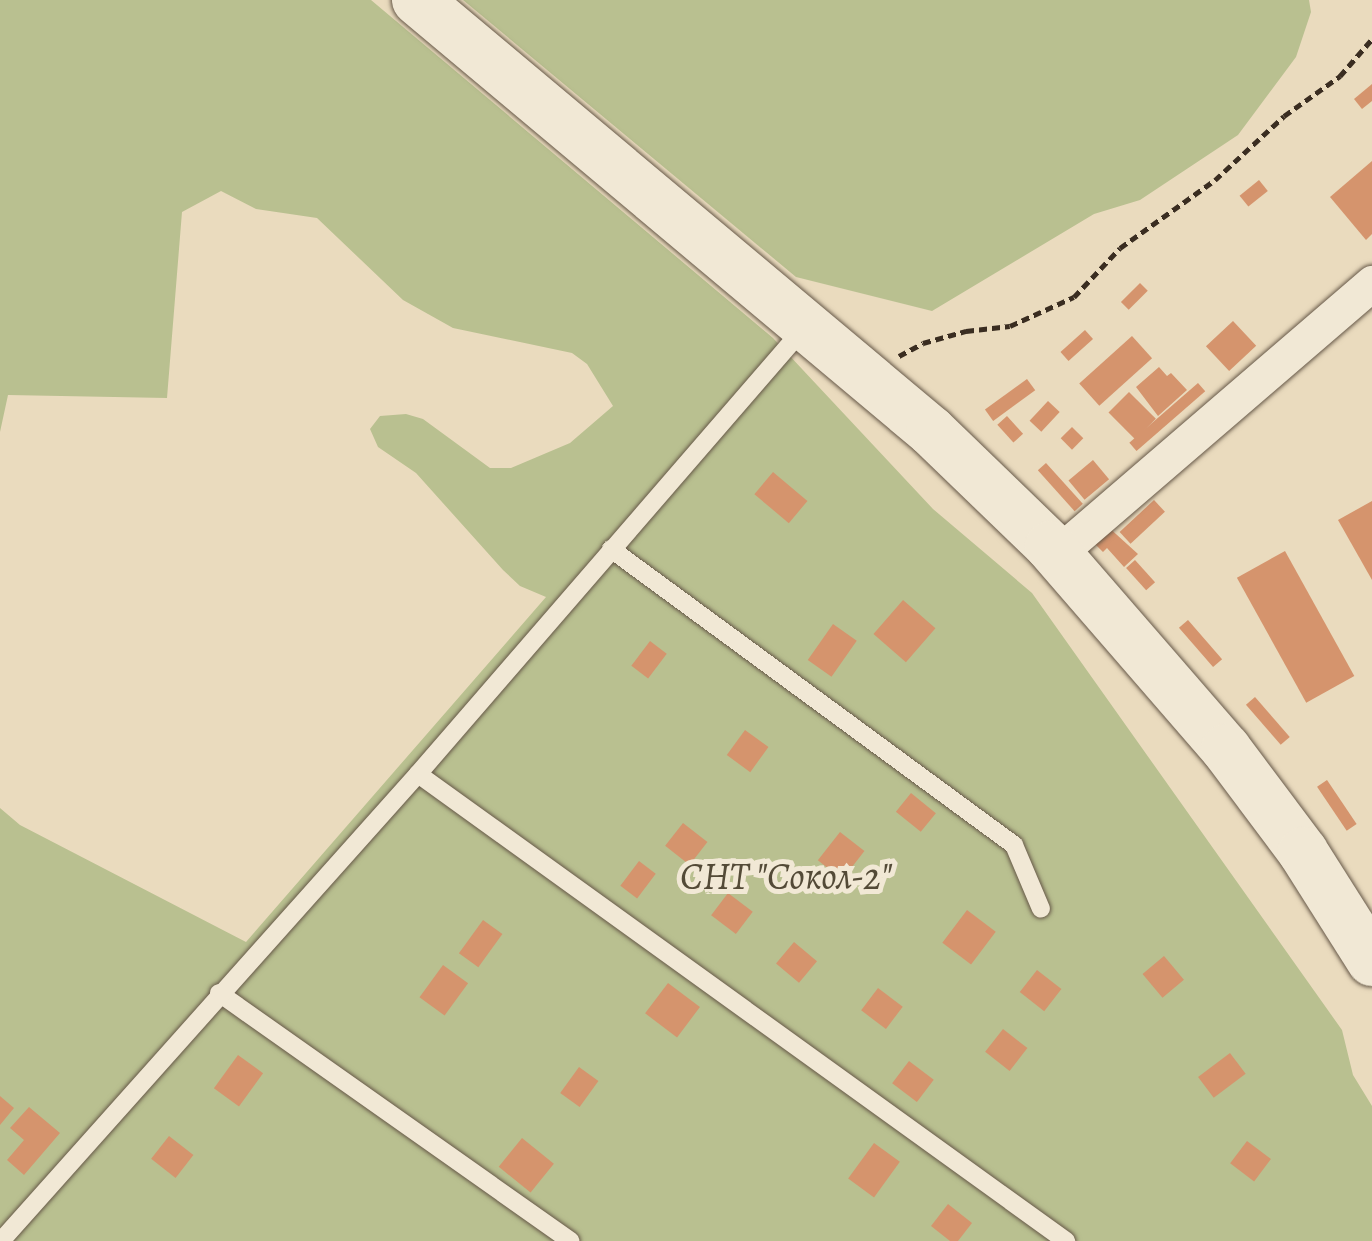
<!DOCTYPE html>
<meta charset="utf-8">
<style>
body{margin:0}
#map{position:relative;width:1372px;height:1241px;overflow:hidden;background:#eadbbe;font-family:Alegreya,serif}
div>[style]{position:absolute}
.green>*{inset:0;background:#b9c090}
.building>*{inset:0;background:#d5946d;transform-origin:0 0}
.path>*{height:5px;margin-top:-2.5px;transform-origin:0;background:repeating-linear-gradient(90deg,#3a2d21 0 8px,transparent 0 13px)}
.roads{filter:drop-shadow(0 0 2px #665848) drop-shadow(0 0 2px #665848)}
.lane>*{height:18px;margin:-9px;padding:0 9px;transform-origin:9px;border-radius:9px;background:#f1e8d5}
.street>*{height:35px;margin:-17.5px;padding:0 17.5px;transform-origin:17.5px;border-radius:17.5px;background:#f1e8d5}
.secondary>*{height:50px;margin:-25px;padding:0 25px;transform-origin:25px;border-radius:25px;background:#f1e8d5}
span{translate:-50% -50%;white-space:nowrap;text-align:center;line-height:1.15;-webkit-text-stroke:10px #f1e8d5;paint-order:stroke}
.park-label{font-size:38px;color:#534a37;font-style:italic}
</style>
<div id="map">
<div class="green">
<div style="clip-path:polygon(0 0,371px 0,773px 338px,933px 509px,1032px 593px,1342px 1030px,1353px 1075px,1372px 1106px,1372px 1241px,0 1241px,0 808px,20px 825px,246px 942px,546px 597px,520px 586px,503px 570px,416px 473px,378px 447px,370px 429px,380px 416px,406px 414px,423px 419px,490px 468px,511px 468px,570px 443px,613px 406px,587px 364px,572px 353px,453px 328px,403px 300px,317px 218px,256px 209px,221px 191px,182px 212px,167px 398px,8px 395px,0 432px)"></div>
<div style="clip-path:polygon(463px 0,1309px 0,1311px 12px,1296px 57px,1238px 135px,1140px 200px,1094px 214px,932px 311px,796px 277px)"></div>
</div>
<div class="building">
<div style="clip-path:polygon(1372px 84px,1372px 101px,1362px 109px,1354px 99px)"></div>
<div style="clip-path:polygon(1372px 161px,1372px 234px,1366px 240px,1330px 197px)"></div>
<div style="left:1259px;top:180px;width:14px;height:25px;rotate:51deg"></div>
<div style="left:1140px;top:283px;width:11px;height:27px;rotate:45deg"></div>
<div style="left:1233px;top:321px;width:34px;height:37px;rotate:47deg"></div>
<div style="left:1085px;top:330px;width:12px;height:33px;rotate:48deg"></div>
<div style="left:1132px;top:336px;width:30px;height:71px;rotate:48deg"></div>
<div style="clip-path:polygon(1159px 367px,1167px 376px,1171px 373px,1187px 390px,1158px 416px,1136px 387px)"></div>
<div style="left:1027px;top:379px;width:14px;height:52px;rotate:54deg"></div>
<div style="left:1198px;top:383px;width:11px;height:91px;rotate:49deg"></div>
<div style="left:1129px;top:392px;width:38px;height:29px;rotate:45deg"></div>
<div style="left:1048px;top:401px;width:16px;height:27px;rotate:43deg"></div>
<div style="left:1007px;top:416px;width:24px;height:13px;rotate:48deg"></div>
<div style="left:1072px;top:427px;width:16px;height:16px;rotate:45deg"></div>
<div style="left:1093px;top:460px;width:25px;height:32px;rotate:50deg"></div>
<div style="left:1046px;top:463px;width:55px;height:11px;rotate:48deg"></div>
<div style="left:773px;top:472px;width:45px;height:29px;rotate:40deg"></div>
<div style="left:1154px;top:500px;width:16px;height:47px;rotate:47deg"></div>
<div style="clip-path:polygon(1372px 501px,1372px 580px,1338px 520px)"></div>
<div style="clip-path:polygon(1106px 525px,1138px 554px,1124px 567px,1107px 548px,1103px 552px,1090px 539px)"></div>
<div style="left:1285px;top:551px;width:143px;height:55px;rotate:61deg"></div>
<div style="left:1135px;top:560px;width:30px;height:12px;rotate:48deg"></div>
<div style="left:903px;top:600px;width:43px;height:45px;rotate:41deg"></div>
<div style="left:1188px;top:620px;width:52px;height:12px;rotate:49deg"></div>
<div style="left:833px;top:624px;width:29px;height:44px;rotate:35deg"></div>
<div style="left:650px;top:641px;width:21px;height:31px;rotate:37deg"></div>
<div style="left:1255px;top:697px;width:53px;height:12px;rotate:49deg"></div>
<div style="left:745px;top:730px;width:29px;height:31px;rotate:36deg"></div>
<div style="left:1327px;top:780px;width:53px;height:12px;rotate:56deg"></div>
<div style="left:911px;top:793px;width:32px;height:24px;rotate:39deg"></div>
<div style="left:683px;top:823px;width:31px;height:29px;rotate:38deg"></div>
<div style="left:840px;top:832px;width:31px;height:36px;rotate:38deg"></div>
<div style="left:639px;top:861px;width:21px;height:31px;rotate:37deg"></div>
<div style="left:728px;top:893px;width:31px;height:28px;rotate:37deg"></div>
<div style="left:967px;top:910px;width:36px;height:41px;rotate:37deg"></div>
<div style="left:483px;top:920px;width:24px;height:41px;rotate:36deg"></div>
<div style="left:794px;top:942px;width:30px;height:28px;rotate:40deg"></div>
<div style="left:1164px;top:956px;width:31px;height:28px;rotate:50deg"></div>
<div style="left:443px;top:965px;width:31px;height:40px;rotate:36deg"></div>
<div style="left:1037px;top:970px;width:31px;height:28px;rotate:38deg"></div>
<div style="left:668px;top:983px;width:40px;height:38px;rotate:37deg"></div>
<div style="left:878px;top:988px;width:31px;height:28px;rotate:37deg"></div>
<div style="left:1003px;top:1029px;width:31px;height:29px;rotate:38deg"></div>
<div style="left:1230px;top:1053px;width:26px;height:40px;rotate:53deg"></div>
<div style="left:238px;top:1055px;width:31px;height:41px;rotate:36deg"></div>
<div style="left:909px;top:1061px;width:31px;height:28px;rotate:37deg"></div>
<div style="left:579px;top:1067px;width:24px;height:32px;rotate:36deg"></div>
<div style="clip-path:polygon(0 1096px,14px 1108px,0 1125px)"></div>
<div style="clip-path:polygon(29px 1107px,60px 1133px,24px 1175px,7px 1160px,24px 1140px,10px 1128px)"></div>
<div style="left:169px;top:1136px;width:31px;height:29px;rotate:38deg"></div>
<div style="left:522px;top:1138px;width:41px;height:37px;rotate:39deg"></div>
<div style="left:1247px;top:1141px;width:30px;height:28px;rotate:37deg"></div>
<div style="left:874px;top:1143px;width:32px;height:44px;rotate:36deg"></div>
<div style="clip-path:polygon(948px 1204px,972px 1223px,958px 1241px,950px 1241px,931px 1226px)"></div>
</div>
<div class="path">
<div style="left:899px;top:356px;width:27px;rotate:-28deg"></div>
<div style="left:923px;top:343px;width:45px;rotate:-15.6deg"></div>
<div style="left:966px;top:331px;width:44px;rotate:-6.5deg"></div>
<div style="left:1010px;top:326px;width:70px;rotate:-24.4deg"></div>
<div style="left:1074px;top:297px;width:67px;rotate:-46.8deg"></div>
<div style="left:1120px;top:248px;width:117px;rotate:-35.6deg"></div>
<div style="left:1215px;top:180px;width:94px;rotate:-42.8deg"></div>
<div style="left:1284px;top:116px;width:69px;rotate:-35.5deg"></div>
<div style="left:1340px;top:76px;width:49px;rotate:-49.1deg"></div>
</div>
<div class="roads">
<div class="lane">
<div style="left:611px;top:549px;width:500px;rotate:36.3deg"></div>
<div style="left:1014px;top:845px;width:69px;rotate:67.1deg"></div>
<div style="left:418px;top:774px;width:799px;rotate:35.78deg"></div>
<div style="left:219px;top:993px;width:430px;rotate:35.2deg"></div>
<div style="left:1px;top:1241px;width:626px;rotate:-48.24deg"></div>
<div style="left:418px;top:774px;width:588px;rotate:-49.13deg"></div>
</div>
<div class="street">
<div style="left:1057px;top:554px;width:416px;rotate:-40.7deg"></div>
</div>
<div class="secondary">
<div style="left:417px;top:0;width:671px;rotate:39.98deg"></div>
<div style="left:931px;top:431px;width:165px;rotate:44deg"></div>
<div style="left:1050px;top:546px;width:269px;rotate:49.1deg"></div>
<div style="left:1226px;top:749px;width:129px;rotate:53.2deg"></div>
<div style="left:1303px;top:852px;width:129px;rotate:57.7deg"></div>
</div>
</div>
<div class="park-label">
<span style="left:786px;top:877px">СНТ "Сокол-2"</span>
</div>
</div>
